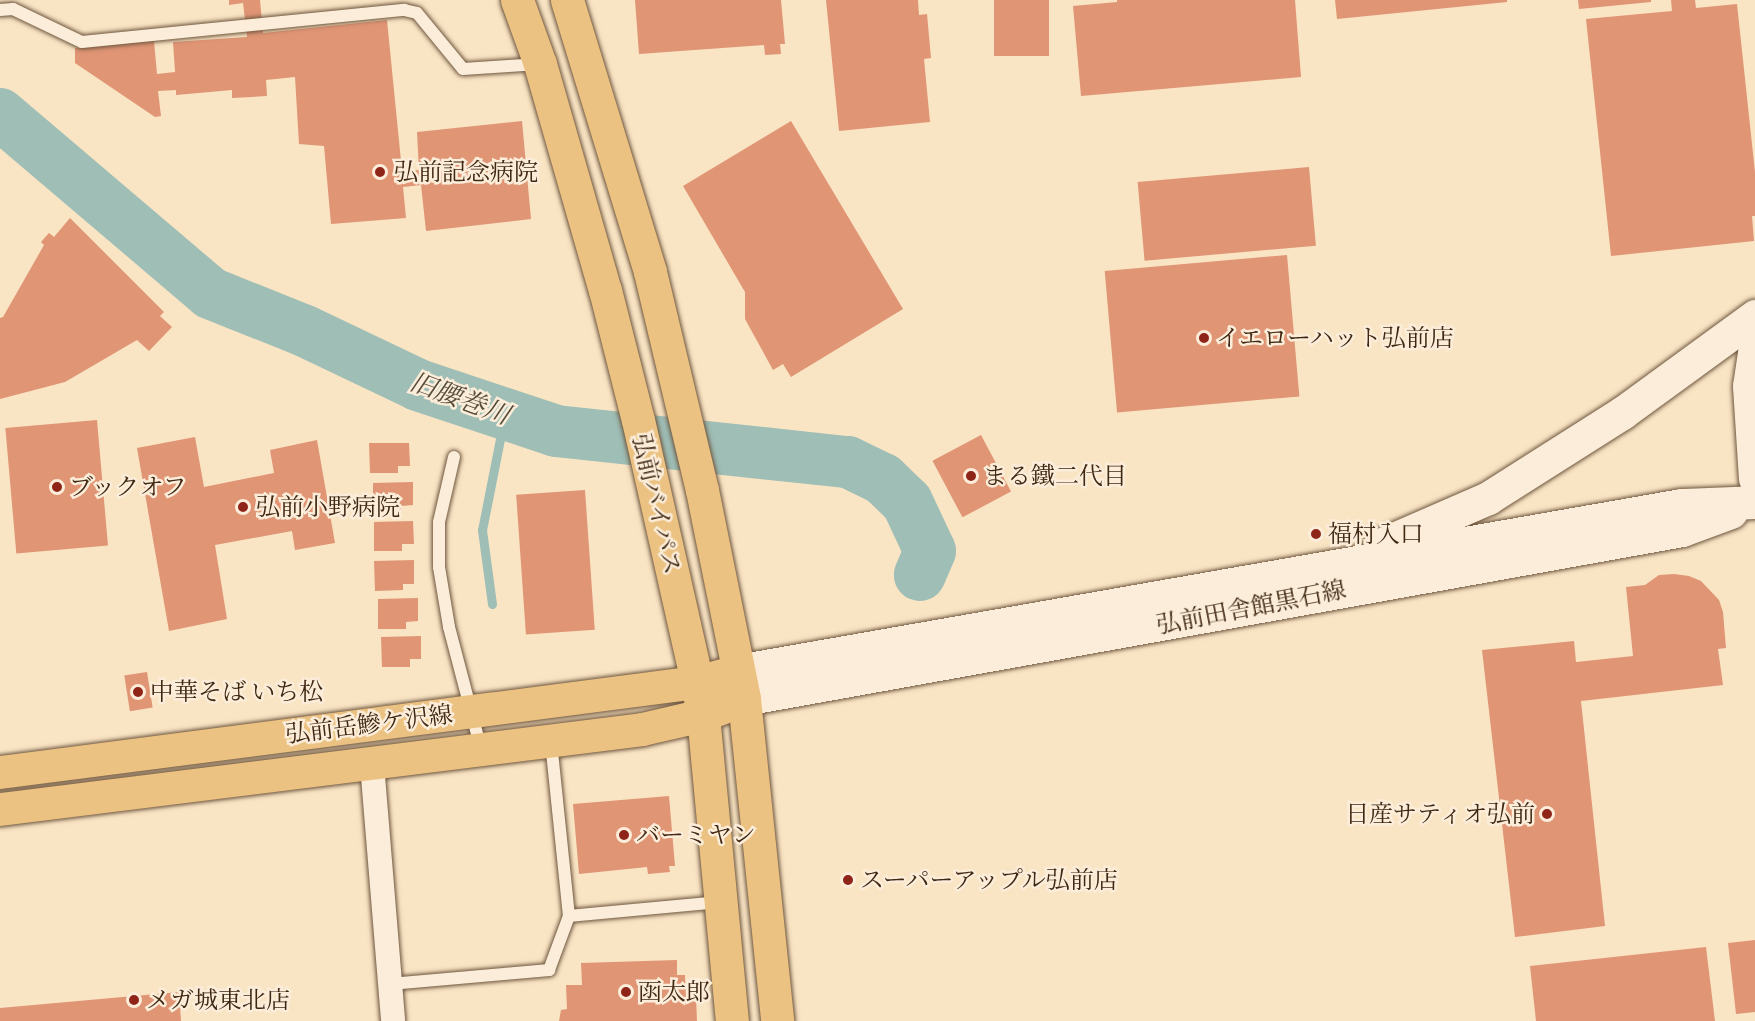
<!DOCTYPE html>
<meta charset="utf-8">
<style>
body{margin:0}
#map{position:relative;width:1755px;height:1021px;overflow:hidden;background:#f9e4c4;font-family:"Gentium Book Plus","Noto Serif JP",serif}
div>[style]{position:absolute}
.stream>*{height:9px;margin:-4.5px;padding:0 4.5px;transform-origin:4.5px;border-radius:4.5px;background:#9ebeb6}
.river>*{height:52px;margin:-26px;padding:0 26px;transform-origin:26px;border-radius:26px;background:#9ebeb6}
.building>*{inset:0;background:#e09575;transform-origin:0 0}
.roads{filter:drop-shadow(0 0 2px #6e563e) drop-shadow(0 0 2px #6e563e)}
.service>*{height:12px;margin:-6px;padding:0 6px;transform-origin:6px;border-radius:6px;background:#fbedd9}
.minor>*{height:24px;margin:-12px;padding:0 12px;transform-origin:12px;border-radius:12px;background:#fbedd9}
.secondary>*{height:33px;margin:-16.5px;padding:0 16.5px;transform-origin:16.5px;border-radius:16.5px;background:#fbedd9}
.primary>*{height:33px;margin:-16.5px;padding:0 16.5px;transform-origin:16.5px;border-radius:16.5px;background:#ecc282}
.trunk>*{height:33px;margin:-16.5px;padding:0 16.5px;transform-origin:16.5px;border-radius:16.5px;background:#ecc282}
.dots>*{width:16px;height:16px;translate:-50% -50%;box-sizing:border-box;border:3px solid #fbedd9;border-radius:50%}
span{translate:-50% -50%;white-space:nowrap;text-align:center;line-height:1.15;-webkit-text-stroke:5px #fbedd9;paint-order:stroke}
.poi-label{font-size:24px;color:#3f2712}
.left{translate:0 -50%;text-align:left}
.right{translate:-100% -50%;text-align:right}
.street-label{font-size:24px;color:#3f2712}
.water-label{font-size:26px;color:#574d3b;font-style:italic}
</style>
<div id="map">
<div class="stream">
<div style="left:492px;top:604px;width:75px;rotate:-97.7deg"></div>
<div style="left:482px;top:530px;width:118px;rotate:-78.8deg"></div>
</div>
<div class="river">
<div style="left:0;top:114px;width:276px;rotate:40.4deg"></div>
<div style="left:210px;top:293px;width:102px;rotate:21.8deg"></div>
<div style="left:305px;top:331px;width:125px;rotate:25.5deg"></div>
<div style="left:418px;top:385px;width:145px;rotate:18.4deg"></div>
<div style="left:556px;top:431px;width:294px;rotate:6.1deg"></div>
<div style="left:848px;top:462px;width:39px;rotate:26deg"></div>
<div style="left:883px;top:479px;width:33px;rotate:44deg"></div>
<div style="left:907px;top:502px;width:54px;rotate:64.9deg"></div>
<div style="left:930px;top:551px;width:26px;rotate:113deg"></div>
</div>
<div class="building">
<div style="clip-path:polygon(229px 0,260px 0,263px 33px,387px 20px,402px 171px,419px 170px,417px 132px,522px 121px,531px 219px,426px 231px,421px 185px,403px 187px,406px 218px,331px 224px,324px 146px,299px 144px,295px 77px,266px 80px,267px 96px,232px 98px,232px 90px,176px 95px,176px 90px,158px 91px,161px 116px,155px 117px,75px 63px,75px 48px,154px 41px,157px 74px,175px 72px,173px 42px,247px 37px,243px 3px,229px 5px)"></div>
<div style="clip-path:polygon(635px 0,781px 0,785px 44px,780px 44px,781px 54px,765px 55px,764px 45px,639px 54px)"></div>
<div style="clip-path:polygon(826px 0,918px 0,919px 15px,927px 14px,931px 58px,924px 59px,930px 122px,839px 131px)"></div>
<div style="left:994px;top:0;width:55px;height:56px"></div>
<div style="clip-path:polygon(1117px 0,1295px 0,1301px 77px,1081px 96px,1073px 6px,1117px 2px)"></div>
<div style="clip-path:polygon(1335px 0,1507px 0,1507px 2px,1337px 19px)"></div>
<div style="clip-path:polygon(1578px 0,1651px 0,1651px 2px,1579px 9px)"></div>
<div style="clip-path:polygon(1671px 0,1695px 0,1696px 8px,1737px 4px,1755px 172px,1755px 216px,1752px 216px,1754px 241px,1611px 256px,1586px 19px,1672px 11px)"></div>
<div style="clip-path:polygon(791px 121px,903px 309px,791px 377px,783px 364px,773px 370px,745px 319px,745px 292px,683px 186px)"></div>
<div style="left:1309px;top:167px;width:79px;height:172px;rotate:85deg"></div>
<div style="clip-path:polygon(70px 218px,164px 312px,160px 316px,172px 327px,149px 351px,137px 340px,65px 382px,0 399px,0 318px,3px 317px,44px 245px,41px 242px,49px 233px,54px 237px)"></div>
<div style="left:1287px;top:255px;width:142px;height:183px;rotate:85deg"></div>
<div style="left:97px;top:420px;width:126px;height:92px;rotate:85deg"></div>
<div style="left:981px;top:435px;width:64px;height:55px;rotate:62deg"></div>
<div style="clip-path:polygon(195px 437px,204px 487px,274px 473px,270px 450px,317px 440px,335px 543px,295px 550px,292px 531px,215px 545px,227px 619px,169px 631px,137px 448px)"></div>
<div style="clip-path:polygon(369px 443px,409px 443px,410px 466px,398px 466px,398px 473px,370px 473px)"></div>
<div style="clip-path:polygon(413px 482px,413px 505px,401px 506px,401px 512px,373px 513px,373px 483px)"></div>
<div style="left:585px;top:490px;width:140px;height:69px;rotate:86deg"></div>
<div style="clip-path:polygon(413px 521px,414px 544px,402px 544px,402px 551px,374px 551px,374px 522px)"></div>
<div style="clip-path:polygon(414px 560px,414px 584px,403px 584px,403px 590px,375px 591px,374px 561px)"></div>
<div style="clip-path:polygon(1674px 574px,1689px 576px,1701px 581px,1719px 600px,1723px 612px,1726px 648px,1718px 649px,1723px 685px,1581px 701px,1605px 926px,1515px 937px,1482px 650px,1574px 641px,1576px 662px,1633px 656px,1626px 587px,1645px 585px,1659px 575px)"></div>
<div style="clip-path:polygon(418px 598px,418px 621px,406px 622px,406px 629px,378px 629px,378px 599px)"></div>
<div style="clip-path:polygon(421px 636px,421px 659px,410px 659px,410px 667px,382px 667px,381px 637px)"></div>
<div style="left:147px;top:672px;width:36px;height:23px;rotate:81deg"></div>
<div style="clip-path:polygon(669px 796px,675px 866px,669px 866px,670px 872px,648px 874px,647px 867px,579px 874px,573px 804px)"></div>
<div style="clip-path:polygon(1755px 940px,1755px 1012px,1736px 1014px,1728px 943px)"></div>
<div style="clip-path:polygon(1706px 947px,1715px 1021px,1536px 1021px,1530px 966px)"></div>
<div style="clip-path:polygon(677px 960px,677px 975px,685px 975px,686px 999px,696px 998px,697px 1021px,559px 1021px,561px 1010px,567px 1009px,566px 985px,582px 985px,581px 963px)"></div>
<div style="clip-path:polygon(179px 992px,181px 1021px,0 1021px,0 1008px)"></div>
</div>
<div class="roads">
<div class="service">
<div style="left:0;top:10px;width:13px;rotate:-4deg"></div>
<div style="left:13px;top:9px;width:76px;rotate:25.6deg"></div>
<div style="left:82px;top:42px;width:324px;rotate:-5.7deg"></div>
<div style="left:404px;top:10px;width:13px;rotate:13deg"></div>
<div style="left:417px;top:13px;width:72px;rotate:50.6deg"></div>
<div style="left:463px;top:69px;width:76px;rotate:-3.8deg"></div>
<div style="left:454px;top:457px;width:67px;rotate:103deg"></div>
<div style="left:439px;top:522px;width:45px;rotate:90deg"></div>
<div style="left:439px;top:567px;width:61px;rotate:80.5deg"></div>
<div style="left:449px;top:627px;width:126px;rotate:75.3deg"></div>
<div style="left:551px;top:742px;width:175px;rotate:84.1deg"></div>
<div style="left:390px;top:984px;width:160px;rotate:-5deg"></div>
<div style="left:549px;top:970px;width:58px;rotate:-69.7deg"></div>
<div style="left:569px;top:916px;width:151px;rotate:-5.3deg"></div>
</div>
<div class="minor">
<div style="left:372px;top:764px;width:258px;rotate:85.3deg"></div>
</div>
<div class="secondary">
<div style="left:1755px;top:346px;width:40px;rotate:98.5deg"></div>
<div style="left:1749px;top:386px;width:93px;rotate:86.3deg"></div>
<div style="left:1380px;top:545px;width:118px;rotate:-23.5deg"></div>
<div style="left:1488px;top:498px;width:159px;rotate:-32.4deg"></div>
<div style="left:1622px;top:413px;width:165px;rotate:-36.1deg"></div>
<div style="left:737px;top:671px;width:958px;rotate:-9.97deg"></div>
<div style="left:1681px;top:505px;width:74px;rotate:-2.3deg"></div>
<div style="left:744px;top:699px;width:953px;rotate:-10.21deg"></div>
<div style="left:1682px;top:530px;width:52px;rotate:-20.2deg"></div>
</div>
<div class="primary">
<div style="left:0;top:772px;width:703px;rotate:-7.36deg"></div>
<div style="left:697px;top:682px;width:41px;rotate:-15.4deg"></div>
<div style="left:0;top:809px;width:647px;rotate:-7.1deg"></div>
<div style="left:642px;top:729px;width:63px;rotate:-12.9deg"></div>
<div style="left:703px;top:715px;width:44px;rotate:-21.3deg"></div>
</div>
<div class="trunk">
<div style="left:517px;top:0;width:68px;rotate:70.2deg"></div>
<div style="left:540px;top:64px;width:235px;rotate:74deg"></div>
<div style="left:605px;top:290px;width:134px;rotate:75.8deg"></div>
<div style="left:638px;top:420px;width:269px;rotate:77.3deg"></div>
<div style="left:697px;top:682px;width:34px;rotate:80deg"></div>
<div style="left:703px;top:715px;width:307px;rotate:84.6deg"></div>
<div style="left:567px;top:0;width:284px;rotate:73deg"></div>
<div style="left:650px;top:272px;width:224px;rotate:76.6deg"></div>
<div style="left:702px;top:490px;width:213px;rotate:78.6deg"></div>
<div style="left:744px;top:699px;width:324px;rotate:84.1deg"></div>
</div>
</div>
<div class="dots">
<div style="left:380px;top:172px;background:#8f2418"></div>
<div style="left:1204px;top:338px;background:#8f2418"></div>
<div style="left:971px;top:476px;background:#8f2418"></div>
<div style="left:57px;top:487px;background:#8f2418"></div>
<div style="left:243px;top:507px;background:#8f2418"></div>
<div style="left:1316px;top:534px;background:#8f2418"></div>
<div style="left:138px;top:692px;background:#8f2418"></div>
<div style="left:1547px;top:814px;background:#8f2418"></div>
<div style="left:624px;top:835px;background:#8f2418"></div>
<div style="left:848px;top:880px;background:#8f2418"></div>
<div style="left:626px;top:992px;background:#8f2418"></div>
<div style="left:134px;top:1000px;background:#8f2418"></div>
</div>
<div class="poi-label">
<span class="left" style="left:394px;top:172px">弘前記念病院</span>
<span class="left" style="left:1216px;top:338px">イエローハット弘前店</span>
<span class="left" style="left:983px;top:476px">まる鐵二代目</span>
<span class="left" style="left:69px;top:487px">ブックオフ</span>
<span class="left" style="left:256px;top:507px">弘前小野病院</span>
<span class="left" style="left:1328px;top:534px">福村入口</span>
<span class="left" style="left:150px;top:692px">中華そば いち松</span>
<span class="right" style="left:1535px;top:814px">日産サティオ弘前</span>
<span class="left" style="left:636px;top:835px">バーミヤン</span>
<span class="left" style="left:860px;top:880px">スーパーアップル弘前店</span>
<span class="left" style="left:638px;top:992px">函太郎</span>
<span class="left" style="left:146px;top:1000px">メガ城東北店</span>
</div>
<div class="street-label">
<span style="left:657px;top:504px;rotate:77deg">弘前バイパス</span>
<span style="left:1251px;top:607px;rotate:-11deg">弘前田舎館黒石線</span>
<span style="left:369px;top:724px;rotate:-7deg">弘前岳鰺ケ沢線</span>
</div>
<div class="water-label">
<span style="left:460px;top:398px;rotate:20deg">旧腰巻川</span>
</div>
</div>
